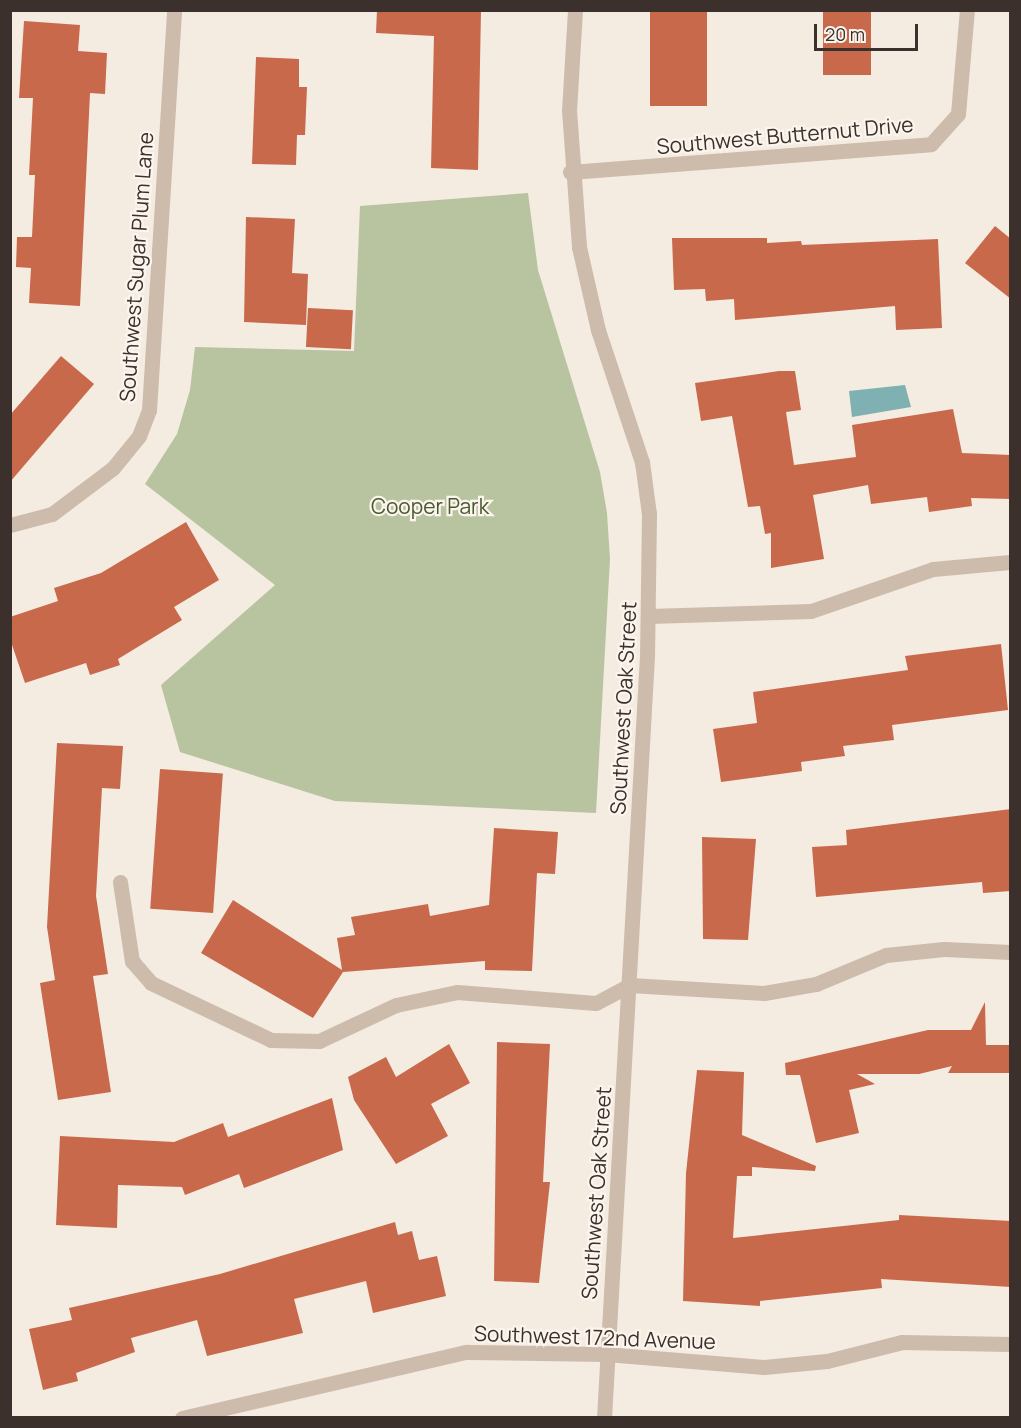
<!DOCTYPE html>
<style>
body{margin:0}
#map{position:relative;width:1021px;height:1428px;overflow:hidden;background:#f4ebe1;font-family:Manrope,sans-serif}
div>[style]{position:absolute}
.green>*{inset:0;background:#b8c4a0}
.water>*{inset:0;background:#7fb0b2}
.building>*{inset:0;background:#c8694b;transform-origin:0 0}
.lane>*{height:15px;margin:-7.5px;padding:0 7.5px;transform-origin:7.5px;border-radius:7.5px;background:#cdbbac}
.street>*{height:15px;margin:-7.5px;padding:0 7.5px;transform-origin:7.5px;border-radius:7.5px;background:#cdbbac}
span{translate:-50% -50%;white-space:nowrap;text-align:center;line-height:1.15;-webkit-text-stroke:4.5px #fbf5ee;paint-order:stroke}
.street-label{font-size:21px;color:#3b302b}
.park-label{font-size:21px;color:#4a5a2e}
.frame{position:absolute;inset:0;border:12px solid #3b302b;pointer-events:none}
.scale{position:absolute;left:814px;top:24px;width:104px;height:27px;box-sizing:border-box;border:3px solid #3b302b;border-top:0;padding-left:8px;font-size:18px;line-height:21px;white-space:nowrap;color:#3b302b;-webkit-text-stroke:4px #fbf5ee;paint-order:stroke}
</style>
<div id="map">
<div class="green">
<div style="clip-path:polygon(528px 193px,538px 270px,600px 472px,607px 513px,610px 559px,596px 813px,335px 801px,180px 752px,161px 685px,275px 585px,145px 484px,177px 434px,190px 390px,195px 347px,354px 351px,360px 206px)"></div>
</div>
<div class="water">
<div style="clip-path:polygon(905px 385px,911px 407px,852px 417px,849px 391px)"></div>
</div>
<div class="building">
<div style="clip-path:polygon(377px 10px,481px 10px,478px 170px,431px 168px,434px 36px,376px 33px)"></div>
<div style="left:650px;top:10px;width:57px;height:96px"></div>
<div style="left:823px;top:10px;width:48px;height:65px"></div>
<div style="clip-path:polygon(24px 21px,80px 25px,78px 51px,107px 53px,105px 94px,90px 93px,80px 306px,29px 303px,31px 268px,16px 267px,17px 237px,32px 237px,35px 175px,29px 175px,33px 98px,19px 98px)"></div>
<div style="clip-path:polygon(256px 57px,299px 59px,299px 87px,307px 87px,305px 135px,297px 135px,296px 165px,252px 164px)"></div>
<div style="clip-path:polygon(246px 217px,295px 219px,292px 273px,308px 274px,306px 325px,244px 322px)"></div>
<div style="clip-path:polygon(995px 226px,1011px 239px,1011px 299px,965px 263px)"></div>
<div style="clip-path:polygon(672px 238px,767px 238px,767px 243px,801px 241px,802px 245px,938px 239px,942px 328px,896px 330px,895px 306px,735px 320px,734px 299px,706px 301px,705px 289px,674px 290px)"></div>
<div style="left:308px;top:308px;width:45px;height:39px;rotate:3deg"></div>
<div style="clip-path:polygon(61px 356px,94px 384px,10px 482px,10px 415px)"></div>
<div style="clip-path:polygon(779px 371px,795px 371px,801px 410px,786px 412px,794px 465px,856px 457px,852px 425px,953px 409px,962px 453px,1011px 455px,1011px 499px,971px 498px,972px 506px,929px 512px,927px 497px,871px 504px,868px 485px,813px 495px,824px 559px,771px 568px,771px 533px,765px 534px,760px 506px,748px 507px,732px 416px,701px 421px,695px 383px)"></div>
<div style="clip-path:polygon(186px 522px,219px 580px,174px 607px,182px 620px,118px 659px,120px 665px,90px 675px,86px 663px,25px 683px,10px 639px,10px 617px,58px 601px,54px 588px,101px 573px)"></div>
<div style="clip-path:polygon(1001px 644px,1008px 710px,892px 725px,894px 740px,843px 746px,845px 756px,801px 762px,802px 771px,721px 782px,713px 729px,757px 723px,753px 692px,908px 670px,905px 656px)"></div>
<div style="clip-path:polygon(57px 743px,123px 746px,120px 789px,102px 788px,96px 896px,108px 974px,93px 976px,111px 1092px,58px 1100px,40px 983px,55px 980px,47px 927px)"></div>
<div style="left:160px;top:769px;width:63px;height:140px;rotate:4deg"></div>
<div style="clip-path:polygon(1011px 809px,1011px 891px,983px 893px,982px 882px,816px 897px,812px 847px,847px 845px,846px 830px)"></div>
<div style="clip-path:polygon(494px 828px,558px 832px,555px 874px,537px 873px,532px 971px,485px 970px,485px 961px,343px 972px,313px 1018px,201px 953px,233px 900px,342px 970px,337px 938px,355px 935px,351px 917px,428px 904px,430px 916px,489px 905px)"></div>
<div style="clip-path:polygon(702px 837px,756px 839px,748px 940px,703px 939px)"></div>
<div style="clip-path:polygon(985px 1002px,986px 1045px,1010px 1045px,1010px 1073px,948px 1073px,952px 1066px,919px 1074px,857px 1074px,875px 1084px,849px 1090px,859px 1133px,816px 1143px,800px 1075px,786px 1075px,785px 1063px,928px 1030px,971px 1030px)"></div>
<div style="clip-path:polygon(497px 1042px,550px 1044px,543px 1182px,550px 1182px,539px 1283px,494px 1281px)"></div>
<div style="clip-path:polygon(449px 1044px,470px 1083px,431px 1104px,448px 1136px,396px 1164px,354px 1100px,348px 1077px,386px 1057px,396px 1077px)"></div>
<div style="clip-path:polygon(697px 1070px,744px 1072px,742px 1135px,816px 1166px,815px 1171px,752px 1167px,752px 1176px,737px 1176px,733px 1238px,899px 1220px,899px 1215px,1011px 1221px,1011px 1287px,881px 1279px,882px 1288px,760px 1301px,760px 1306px,683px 1301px,686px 1173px)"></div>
<div style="clip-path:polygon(332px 1098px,343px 1150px,244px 1188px,239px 1174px,185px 1195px,182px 1187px,118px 1185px,117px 1228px,56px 1225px,60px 1136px,174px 1142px,223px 1123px,228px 1137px)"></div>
<div style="clip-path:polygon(395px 1222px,398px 1235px,412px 1231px,419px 1260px,437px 1256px,446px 1296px,373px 1313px,366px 1281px,294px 1299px,303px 1333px,207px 1356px,197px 1320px,131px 1338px,135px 1352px,76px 1373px,78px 1381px,43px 1390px,29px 1329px,72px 1320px,69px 1308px,220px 1274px)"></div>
</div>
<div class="lane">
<div style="left:120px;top:882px;width:80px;rotate:81.4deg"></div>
<div style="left:132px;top:961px;width:29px;rotate:49deg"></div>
<div style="left:151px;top:983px;width:133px;rotate:25.4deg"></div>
<div style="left:271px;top:1040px;width:48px;rotate:1.2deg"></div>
<div style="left:319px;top:1041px;width:85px;rotate:-25.1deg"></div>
<div style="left:396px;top:1005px;width:62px;rotate:-12deg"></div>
<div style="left:457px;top:992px;width:139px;rotate:4.5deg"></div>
<div style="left:596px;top:1003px;width:38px;rotate:-28deg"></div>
</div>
<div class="street">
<div style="left:575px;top:10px;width:100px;rotate:93.4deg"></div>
<div style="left:569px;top:110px;width:137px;rotate:85.8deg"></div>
<div style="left:579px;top:247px;width:85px;rotate:77.1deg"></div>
<div style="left:598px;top:330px;width:139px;rotate:71.6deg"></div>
<div style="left:642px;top:462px;width:52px;rotate:82.3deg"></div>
<div style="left:649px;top:514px;width:142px;rotate:90.8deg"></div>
<div style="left:647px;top:656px;width:763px;rotate:93.23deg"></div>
<div style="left:570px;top:172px;width:362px;rotate:-4.4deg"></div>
<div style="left:931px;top:144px;width:40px;rotate:-48deg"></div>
<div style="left:958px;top:114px;width:104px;rotate:-85.1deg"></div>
<div style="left:10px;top:525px;width:43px;rotate:-14.7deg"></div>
<div style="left:52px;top:514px;width:76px;rotate:-37deg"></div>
<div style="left:113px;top:468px;width:41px;rotate:-50.9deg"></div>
<div style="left:139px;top:436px;width:28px;rotate:-69deg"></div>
<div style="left:149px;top:410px;width:401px;rotate:-86.4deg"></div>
<div style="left:649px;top:616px;width:162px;rotate:-1.8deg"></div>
<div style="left:811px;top:611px;width:129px;rotate:-19deg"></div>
<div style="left:933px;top:569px;width:77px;rotate:-5.2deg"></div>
<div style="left:630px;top:985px;width:134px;rotate:3.4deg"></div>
<div style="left:764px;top:993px;width:53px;rotate:-9.8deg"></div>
<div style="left:816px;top:984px;width:76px;rotate:-22.5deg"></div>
<div style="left:886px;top:955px;width:58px;rotate:-5.9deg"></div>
<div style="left:944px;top:949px;width:66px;rotate:2.6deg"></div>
<div style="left:182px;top:1418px;width:292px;rotate:-13.1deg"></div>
<div style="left:466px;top:1352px;width:140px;rotate:0.8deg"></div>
<div style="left:606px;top:1354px;width:159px;rotate:4.7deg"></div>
<div style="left:764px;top:1367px;width:63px;rotate:-5.4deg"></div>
<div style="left:827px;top:1361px;width:77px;rotate:-14.2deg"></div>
<div style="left:902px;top:1342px;width:108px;rotate:1.1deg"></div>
</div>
<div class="street-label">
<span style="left:785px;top:135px;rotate:-5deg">Southwest Butternut Drive</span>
<span style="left:136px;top:267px;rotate:-86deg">Southwest Sugar Plum Lane</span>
<span style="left:623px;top:708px;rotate:-87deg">Southwest Oak Street</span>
<span style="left:596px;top:1193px;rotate:-86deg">Southwest Oak Street</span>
<span style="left:595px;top:1337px;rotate:2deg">Southwest 172nd Avenue</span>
</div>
<div class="park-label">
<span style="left:430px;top:506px">Cooper Park</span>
</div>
<div class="frame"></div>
<div class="scale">20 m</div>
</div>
